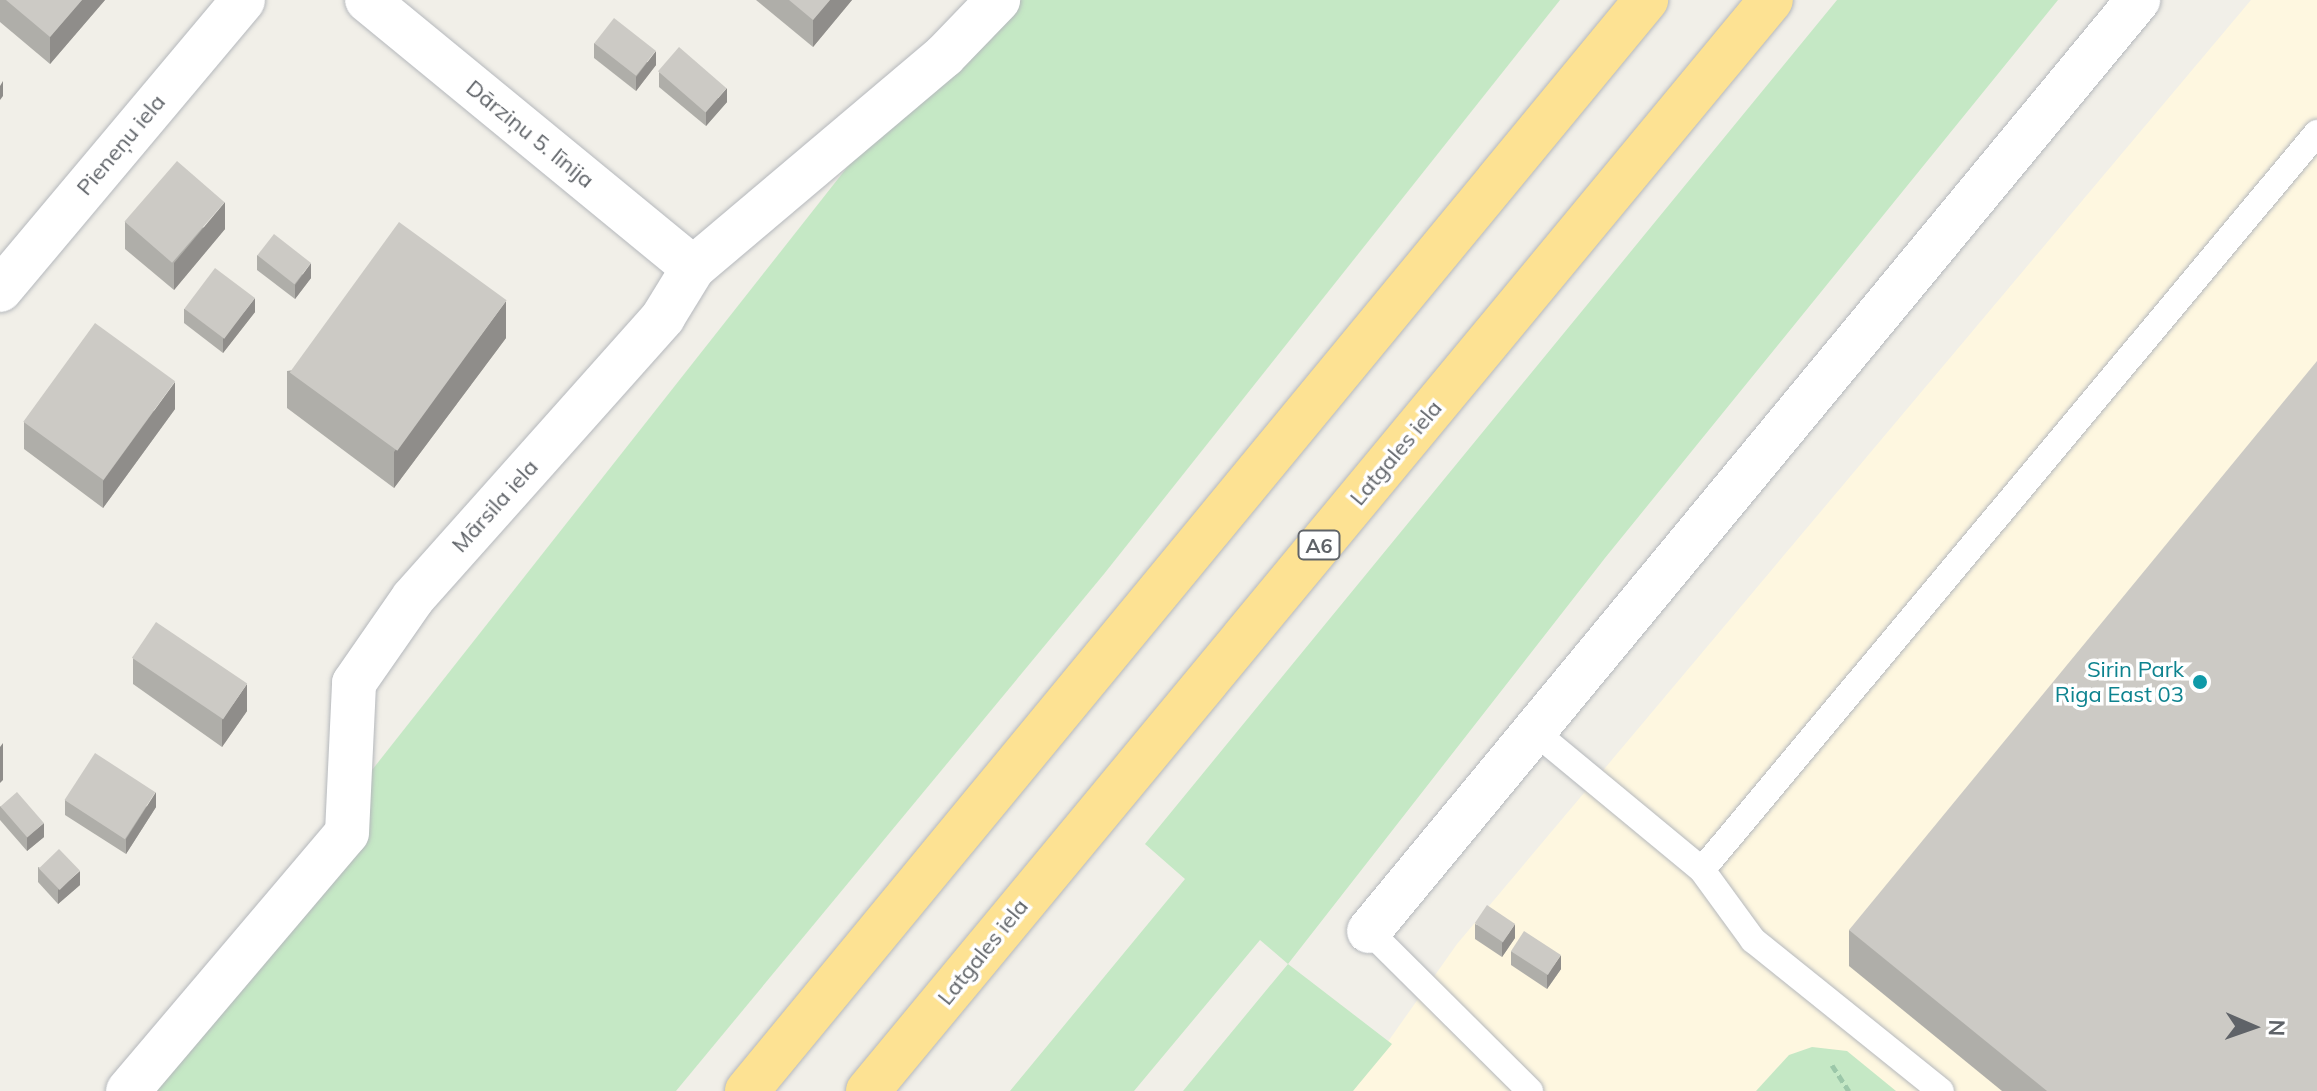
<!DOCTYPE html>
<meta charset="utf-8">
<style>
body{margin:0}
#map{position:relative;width:2317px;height:1091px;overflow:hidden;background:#f1efe8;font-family:Mulish,sans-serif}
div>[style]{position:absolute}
.commercial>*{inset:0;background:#fef7e0}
.green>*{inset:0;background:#c5e8c5}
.path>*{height:5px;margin-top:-2.5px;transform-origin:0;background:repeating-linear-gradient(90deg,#9cc7a9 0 8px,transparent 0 12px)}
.roads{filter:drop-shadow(0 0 2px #b5b8bc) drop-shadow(0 0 2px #b5b8bc)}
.lane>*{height:26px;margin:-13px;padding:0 13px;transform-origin:13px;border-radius:13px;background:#fff}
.street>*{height:44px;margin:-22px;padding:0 22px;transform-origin:22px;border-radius:22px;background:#fff}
.highway>*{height:44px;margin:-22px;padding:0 22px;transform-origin:22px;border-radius:22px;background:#fde293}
.wall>*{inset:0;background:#afaea9}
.shaded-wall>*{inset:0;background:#8f8d8a}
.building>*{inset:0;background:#cccac5;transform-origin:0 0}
.dots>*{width:22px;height:22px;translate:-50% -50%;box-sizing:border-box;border:4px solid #fff;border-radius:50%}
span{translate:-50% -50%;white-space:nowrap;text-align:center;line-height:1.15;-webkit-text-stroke:7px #fff;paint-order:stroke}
.shield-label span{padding:2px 6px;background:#fff;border:2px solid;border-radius:6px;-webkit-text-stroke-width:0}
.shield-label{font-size:20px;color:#5f6368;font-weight:700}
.street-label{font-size:22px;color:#5f6368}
.culture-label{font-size:22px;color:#0d838f}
.right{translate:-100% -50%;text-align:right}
.north{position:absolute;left:2213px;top:987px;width:80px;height:80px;-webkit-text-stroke:6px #fff;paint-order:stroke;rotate:92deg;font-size:22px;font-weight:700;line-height:32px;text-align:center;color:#5f6368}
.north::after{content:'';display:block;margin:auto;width:28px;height:36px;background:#5f6368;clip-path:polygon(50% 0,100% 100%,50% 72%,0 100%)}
</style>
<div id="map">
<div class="commercial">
<div style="clip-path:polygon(2251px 0,2317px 0,2317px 1091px,1353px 1091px,1457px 944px)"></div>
</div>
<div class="green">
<div style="clip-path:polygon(979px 0,1560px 0,1104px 574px,676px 1091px,119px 1091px)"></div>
<div style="clip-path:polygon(1837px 0,2058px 0,1605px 558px,1288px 964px,1392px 1044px,1353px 1091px,1183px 1091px,1288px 964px,1260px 940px,1134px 1091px,1010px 1091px,1185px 879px,1145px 844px)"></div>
<div style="clip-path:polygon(1812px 1047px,1847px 1051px,1896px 1091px,1756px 1091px,1789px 1055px)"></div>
</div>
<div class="path">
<div style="left:1832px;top:1065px;width:31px;rotate:57deg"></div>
</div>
<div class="roads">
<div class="lane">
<div style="left:1534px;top:731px;width:218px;rotate:39.6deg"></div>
<div style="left:1702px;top:870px;width:87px;rotate:53.9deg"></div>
<div style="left:1753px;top:940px;width:241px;rotate:38.8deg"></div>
<div style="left:1702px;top:870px;width:960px;rotate:-50.16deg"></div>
<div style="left:1369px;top:931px;width:227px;rotate:44.8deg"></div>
</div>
<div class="street">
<div style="left:367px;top:0;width:422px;rotate:39.4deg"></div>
<div style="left:0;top:290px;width:378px;rotate:-50deg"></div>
<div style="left:1369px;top:931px;width:1208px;rotate:-50.44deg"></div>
<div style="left:128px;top:1091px;width:338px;rotate:-49.7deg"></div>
<div style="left:347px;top:833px;width:150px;rotate:-87.3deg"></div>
<div style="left:354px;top:683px;width:103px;rotate:-55.2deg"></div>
<div style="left:413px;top:598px;width:376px;rotate:-48.3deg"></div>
<div style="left:663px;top:317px;width:57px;rotate:-58.5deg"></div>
<div style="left:693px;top:268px;width:329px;rotate:-40.2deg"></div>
<div style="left:944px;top:56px;width:78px;rotate:-46deg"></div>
</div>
<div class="highway">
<div style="left:747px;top:1091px;width:1414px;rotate:-50.51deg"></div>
<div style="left:868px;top:1091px;width:1416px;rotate:-50.39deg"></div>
</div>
</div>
<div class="wall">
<div style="clip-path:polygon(0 0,105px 0,50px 64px,0 22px)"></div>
<div style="clip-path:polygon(756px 0,852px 0,813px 47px)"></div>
<div style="clip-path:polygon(594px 43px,656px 65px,636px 91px,594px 58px)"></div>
<div style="clip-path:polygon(659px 72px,727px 102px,706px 126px,659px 87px)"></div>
<div style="clip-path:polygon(125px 222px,225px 229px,174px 290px,125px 249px)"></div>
<div style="clip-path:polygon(257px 255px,311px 278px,295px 299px,257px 270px)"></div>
<div style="clip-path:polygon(184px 309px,255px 312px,223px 353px,184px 323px)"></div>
<div style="clip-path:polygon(506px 338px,394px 488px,287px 408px,287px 371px)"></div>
<div style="clip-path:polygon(175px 409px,103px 508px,24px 449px,24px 422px)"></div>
<div style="clip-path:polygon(133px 658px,247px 711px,222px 747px,133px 684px)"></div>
<div style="clip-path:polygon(65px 800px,156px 807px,126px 854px,65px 815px)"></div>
<div style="clip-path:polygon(0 806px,44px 837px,27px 851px,0 820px)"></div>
<div style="clip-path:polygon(38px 867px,80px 885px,58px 904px,38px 882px)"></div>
<div style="clip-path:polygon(1475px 924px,1515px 938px,1502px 957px,1475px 939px)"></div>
<div style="clip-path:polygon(1849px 930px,2317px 1091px,2002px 1091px,1849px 966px)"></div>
<div style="clip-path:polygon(1511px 951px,1561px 969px,1547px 989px,1511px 965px)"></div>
</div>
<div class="shaded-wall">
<div style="clip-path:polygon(82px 0,105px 0,50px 64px,50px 37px)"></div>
<div style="clip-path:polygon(830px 0,852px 0,813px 47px,813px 20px)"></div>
<div style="clip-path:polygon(656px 51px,656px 65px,636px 91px,636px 77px)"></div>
<div style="clip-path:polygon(3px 81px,3px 96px,0 100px,0 86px)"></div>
<div style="clip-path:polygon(727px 88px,727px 102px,706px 126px,706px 112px)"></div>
<div style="clip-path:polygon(225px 202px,225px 229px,174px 290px,174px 263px)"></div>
<div style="clip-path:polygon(311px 263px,311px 278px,295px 299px,295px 285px)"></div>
<div style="clip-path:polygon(255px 298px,255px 312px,223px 353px,223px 339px)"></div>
<div style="clip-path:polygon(506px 301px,506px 338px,394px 488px,394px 452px)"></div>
<div style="clip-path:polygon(175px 382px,175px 409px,103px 508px,103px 481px)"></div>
<div style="clip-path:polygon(247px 684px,247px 711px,222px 747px,222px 720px)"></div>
<div style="clip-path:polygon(3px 743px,3px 780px,0 783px,0 747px)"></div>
<div style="clip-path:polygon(156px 792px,156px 807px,126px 854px,126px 839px)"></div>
<div style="clip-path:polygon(44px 823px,44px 837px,27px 851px,27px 837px)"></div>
<div style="clip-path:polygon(80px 871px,80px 885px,58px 904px,58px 890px)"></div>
<div style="clip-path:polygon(1515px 924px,1515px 938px,1502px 957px,1502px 943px)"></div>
<div style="clip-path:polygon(1561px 955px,1561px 969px,1547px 989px,1547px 975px)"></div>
</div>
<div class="building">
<div style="clip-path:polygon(6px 0,82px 0,50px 37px)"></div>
<div style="clip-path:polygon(789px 0,830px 0,813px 20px)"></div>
<div style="left:614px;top:18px;width:53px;height:32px;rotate:38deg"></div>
<div style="left:679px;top:47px;width:63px;height:32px;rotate:41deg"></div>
<div style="left:177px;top:161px;width:63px;height:80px;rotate:41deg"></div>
<div style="left:399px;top:222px;width:133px;height:186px;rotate:36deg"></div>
<div style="left:274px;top:234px;width:47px;height:27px;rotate:38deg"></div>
<div style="left:215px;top:268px;width:50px;height:51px;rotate:37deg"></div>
<div style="left:95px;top:323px;width:99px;height:122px;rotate:36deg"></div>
<div style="clip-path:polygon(2317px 361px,2317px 1091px,2047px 1091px,1849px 930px)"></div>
<div style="left:156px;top:622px;width:110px;height:43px;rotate:34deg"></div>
<div style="left:95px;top:753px;width:72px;height:56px;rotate:33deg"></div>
<div style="left:17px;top:792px;width:41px;height:22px;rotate:49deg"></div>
<div style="left:59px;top:849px;width:30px;height:28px;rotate:46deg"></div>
<div style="left:1487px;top:905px;width:34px;height:22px;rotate:34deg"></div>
<div style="left:1524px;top:931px;width:44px;height:24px;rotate:33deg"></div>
</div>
<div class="dots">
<div style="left:2200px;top:682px;background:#0f9aa8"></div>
</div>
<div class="shield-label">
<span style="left:1319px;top:545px">A6</span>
</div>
<div class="street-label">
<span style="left:530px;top:134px;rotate:39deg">Dārziņu 5. līnija</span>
<span style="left:121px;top:145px;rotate:-50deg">Pieneņu iela</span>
<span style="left:1396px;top:453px;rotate:-50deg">Latgales iela</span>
<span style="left:495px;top:506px;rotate:-48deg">Mārsila iela</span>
<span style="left:983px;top:952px;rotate:-51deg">Latgales iela</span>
</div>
<div class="culture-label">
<span class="right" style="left:2184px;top:682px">Sirin Park<br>Riga East 03</span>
</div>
<div class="north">N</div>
</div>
